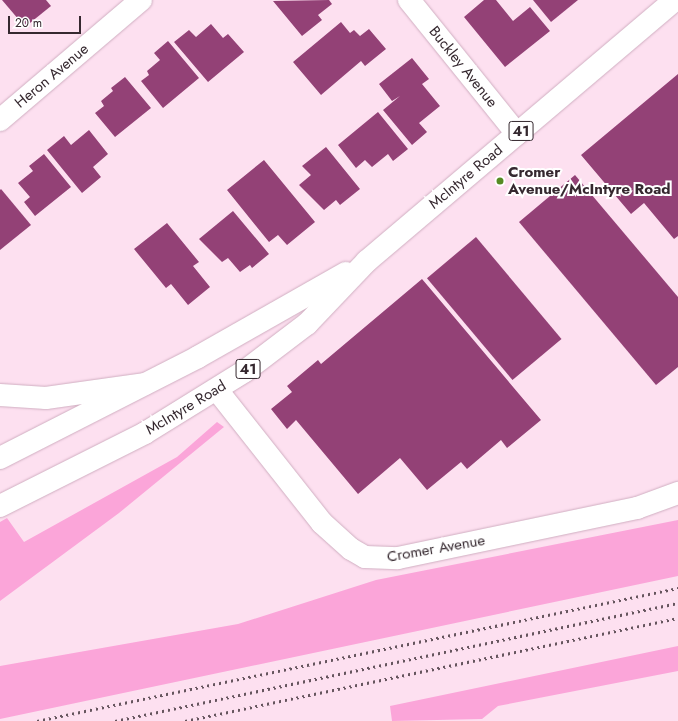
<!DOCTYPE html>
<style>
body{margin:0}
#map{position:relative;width:678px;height:721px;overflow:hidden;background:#fde0f0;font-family:Jost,sans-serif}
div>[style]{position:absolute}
.green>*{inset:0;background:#fba5d9}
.building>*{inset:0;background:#934176;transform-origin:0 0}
.roads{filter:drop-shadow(0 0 1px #d0aec1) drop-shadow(0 0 1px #d0aec1)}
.street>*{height:22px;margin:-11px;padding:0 11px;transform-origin:11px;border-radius:11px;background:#fff}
.secondary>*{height:22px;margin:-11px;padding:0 11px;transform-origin:11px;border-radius:11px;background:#fff}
.primary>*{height:22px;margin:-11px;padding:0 11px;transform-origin:11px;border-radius:11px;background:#fff}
.rail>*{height:3px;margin-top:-1.5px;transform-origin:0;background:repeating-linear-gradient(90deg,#66555e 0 2px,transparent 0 6px)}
.dots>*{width:11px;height:11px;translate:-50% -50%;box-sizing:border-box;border:2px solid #fff;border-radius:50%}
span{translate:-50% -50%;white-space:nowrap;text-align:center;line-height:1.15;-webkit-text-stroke:4px #fff;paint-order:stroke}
.shield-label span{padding:1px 3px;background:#fff;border:1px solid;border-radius:3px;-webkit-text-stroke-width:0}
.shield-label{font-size:14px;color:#35282f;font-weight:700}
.street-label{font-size:15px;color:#35282f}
.poi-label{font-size:15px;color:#35282f;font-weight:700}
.left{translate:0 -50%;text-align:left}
.scale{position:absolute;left:8px;top:16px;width:73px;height:18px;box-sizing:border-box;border:2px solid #35282f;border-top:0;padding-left:5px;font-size:12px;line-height:14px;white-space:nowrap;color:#35282f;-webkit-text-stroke:3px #fff;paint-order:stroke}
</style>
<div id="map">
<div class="green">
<div style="clip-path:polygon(217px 422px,224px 427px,119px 513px,0 601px,0 522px,7px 518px,24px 542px,177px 457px)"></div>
<div style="clip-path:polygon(678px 520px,678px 576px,0 719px,0 666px,238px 624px,376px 580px)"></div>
<div style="clip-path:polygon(678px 646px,678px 671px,498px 706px,482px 719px,392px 721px,390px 706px)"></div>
</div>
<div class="building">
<div style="clip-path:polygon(2px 0,46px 0,51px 6px,25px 27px)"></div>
<div style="clip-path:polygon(329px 0,332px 4px,318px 15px,322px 20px,302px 36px,273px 1px)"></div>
<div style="clip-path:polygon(484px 0,496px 0,513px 21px,530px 7px,550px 31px,505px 67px,464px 17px)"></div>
<div style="clip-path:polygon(533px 0,578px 0,551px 22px)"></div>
<div style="clip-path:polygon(341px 22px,350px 33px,354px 30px,360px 36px,369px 29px,386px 49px,365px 66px,361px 61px,321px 95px,293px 62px)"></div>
<div style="clip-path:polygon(211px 24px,223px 38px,228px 34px,244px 52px,208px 82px,174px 42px,189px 30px,196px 37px)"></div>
<div style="clip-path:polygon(168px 41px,199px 78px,163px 108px,141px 81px,149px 75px,147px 71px,160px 60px,154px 53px)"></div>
<div style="clip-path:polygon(412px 58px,429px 79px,422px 84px,440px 106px,419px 123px,427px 132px,412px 145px,383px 110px,400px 96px,392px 101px,379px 84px)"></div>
<div style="clip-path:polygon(678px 74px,678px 236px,674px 239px,644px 203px,631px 214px,581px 155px)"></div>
<div style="clip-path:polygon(125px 77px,151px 108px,115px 137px,95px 113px,104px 106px,101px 101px,113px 91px,111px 88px)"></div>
<div style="clip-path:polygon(378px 112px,408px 149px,393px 161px,388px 154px,372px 167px,365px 160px,356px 168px,338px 145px)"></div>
<div style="clip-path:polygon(89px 130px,108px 154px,93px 167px,101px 177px,82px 193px,47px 150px,64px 136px,71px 145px)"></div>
<div style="clip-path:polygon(326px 147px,360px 189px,340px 205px,336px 200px,324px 210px,299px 185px,311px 175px,302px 166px)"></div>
<div style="clip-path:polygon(44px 154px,71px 187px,35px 216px,24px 202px,30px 197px,18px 183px,33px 171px,29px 166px)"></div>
<div style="clip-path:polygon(264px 160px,315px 222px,287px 245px,278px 235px,269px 242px,227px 190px)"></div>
<div style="clip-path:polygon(575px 175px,678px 297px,678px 367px,656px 385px,519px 222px)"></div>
<div style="clip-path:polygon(1px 189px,31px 225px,0 250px,0 190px)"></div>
<div style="clip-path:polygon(233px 211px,269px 254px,252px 268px,250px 265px,240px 272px,228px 258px,222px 262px,199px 239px)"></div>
<div style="clip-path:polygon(167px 223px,199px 262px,193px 266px,210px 287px,188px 305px,171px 284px,166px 288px,134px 249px)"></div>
<div style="left:476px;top:237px;width:133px;height:64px;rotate:50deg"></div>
<div style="clip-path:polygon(422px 279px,541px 420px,507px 448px,501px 440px,467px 469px,461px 462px,427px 490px,400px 458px,358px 494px,296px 420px,287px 429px,271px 409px,292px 392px,287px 386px,318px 360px,321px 364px)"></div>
</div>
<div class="roads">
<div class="street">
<div style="left:409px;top:0;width:172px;rotate:51.1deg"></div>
<div style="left:0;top:120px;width:185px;rotate:-40.4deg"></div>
<div style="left:217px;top:390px;width:169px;rotate:51.7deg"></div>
<div style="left:322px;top:523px;width:39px;rotate:42deg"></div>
<div style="left:351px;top:549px;width:16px;rotate:30deg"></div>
<div style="left:365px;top:557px;width:33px;rotate:2deg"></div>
<div style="left:398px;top:558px;width:244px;rotate:-11.8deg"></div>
<div style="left:637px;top:508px;width:44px;rotate:-20.1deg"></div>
</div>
<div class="secondary">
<div style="left:0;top:395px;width:46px;rotate:3.7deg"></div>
<div style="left:46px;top:398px;width:99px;rotate:-8.1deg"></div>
</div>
<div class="primary">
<div style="left:0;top:458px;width:222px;rotate:-27deg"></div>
<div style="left:198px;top:357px;width:170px;rotate:-29.6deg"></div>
<div style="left:0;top:506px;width:162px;rotate:-26.7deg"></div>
<div style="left:145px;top:433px;width:118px;rotate:-31.8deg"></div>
<div style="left:245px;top:371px;width:78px;rotate:-37.2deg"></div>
<div style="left:307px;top:324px;width:87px;rotate:-46.4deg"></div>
<div style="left:367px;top:261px;width:404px;rotate:-40.3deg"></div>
</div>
</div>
<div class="rail">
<div style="left:37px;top:721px;width:655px;rotate:-11.72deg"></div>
<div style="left:115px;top:721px;width:575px;rotate:-11.84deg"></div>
<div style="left:185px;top:721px;width:504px;rotate:-11.8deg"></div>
</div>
<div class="dots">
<div style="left:500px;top:181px;background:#568b23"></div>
</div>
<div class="shield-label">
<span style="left:521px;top:131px">41</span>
<span style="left:248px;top:369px">41</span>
</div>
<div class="street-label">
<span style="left:463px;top:67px;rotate:51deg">Buckley Avenue</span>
<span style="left:52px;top:76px;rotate:-40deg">Heron Avenue</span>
<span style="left:466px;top:177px;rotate:-40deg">McIntyre Road</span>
<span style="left:186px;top:408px;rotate:-31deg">McIntyre Road</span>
<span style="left:436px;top:549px;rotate:-10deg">Cromer Avenue</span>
</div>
<div class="poi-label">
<span class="left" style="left:508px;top:181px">Cromer<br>Avenue/McIntyre Road</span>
</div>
<div class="scale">20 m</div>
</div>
